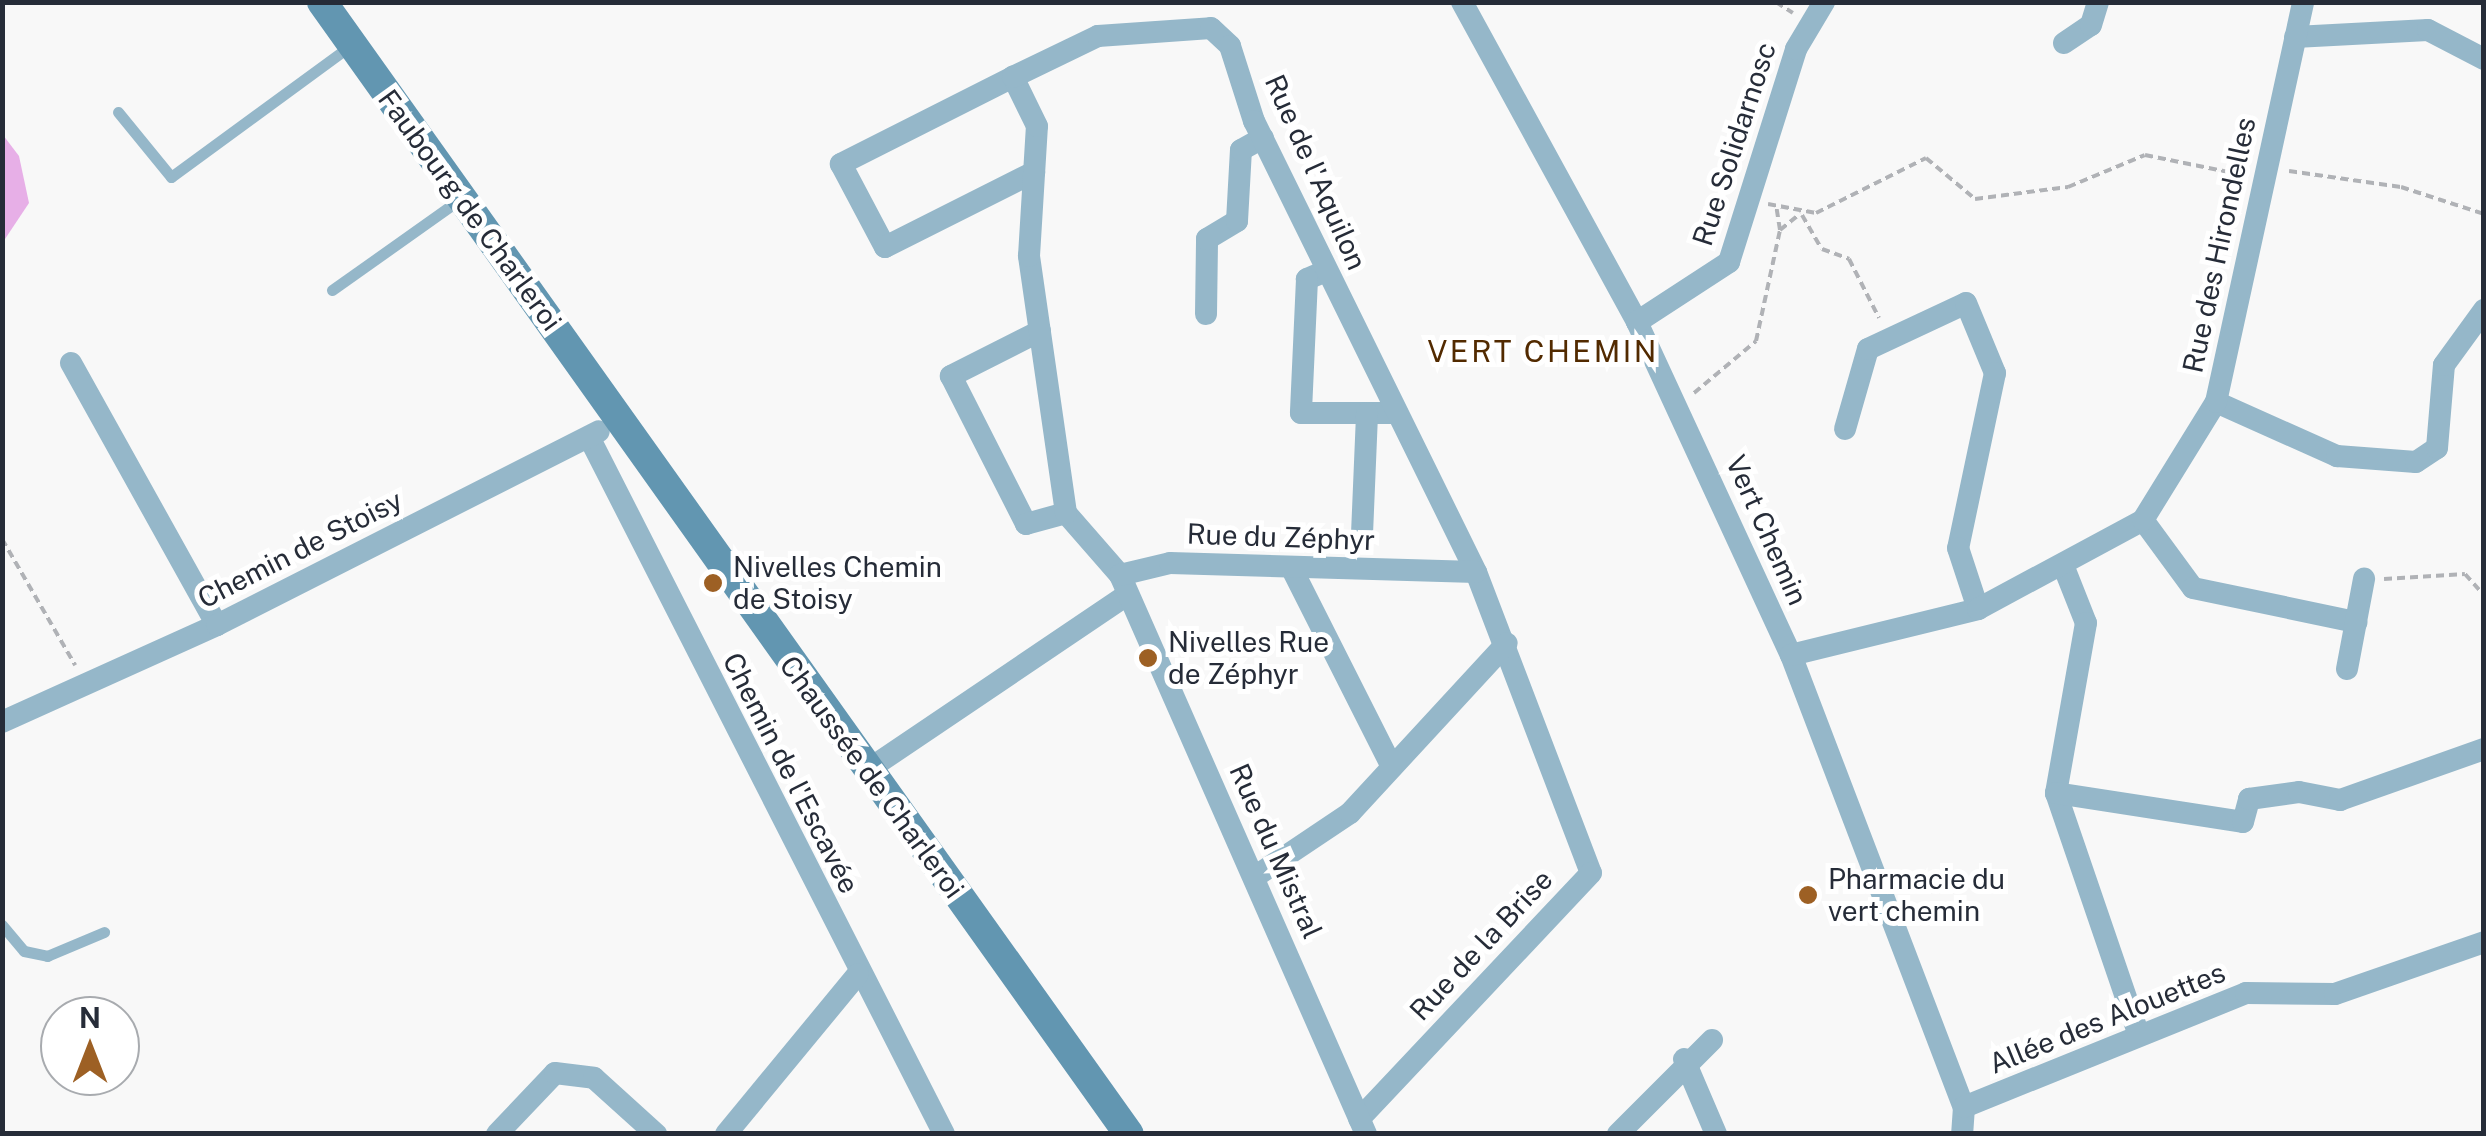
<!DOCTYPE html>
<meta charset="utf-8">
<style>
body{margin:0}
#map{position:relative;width:2486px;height:1136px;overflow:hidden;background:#f8f8f8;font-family:"Public Sans",sans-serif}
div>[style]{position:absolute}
.green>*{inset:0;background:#e7afe7}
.path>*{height:4px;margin-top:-2px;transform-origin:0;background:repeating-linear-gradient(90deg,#b0b2b6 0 8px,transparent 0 13px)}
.lane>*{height:11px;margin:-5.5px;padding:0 5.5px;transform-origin:5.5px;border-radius:5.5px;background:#95b7c9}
.street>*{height:22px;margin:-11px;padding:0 11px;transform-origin:11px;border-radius:11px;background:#95b7c9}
.secondary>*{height:30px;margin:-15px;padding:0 15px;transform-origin:15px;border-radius:15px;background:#6296b1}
.dots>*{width:28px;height:28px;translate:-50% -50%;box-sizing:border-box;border:5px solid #fff;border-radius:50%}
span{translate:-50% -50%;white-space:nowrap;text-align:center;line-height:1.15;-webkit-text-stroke:10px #fff;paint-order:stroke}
.street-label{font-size:28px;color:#262c38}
.poi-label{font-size:28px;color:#262c38}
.left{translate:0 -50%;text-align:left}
.neighbourhood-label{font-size:30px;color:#522a00;letter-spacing:2.5px}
.frame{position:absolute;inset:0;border:5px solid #262c38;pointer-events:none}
.north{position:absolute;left:40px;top:996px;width:100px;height:100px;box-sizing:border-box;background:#fff;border:2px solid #a8abaf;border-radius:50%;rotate:0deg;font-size:28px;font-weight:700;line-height:40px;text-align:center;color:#262c38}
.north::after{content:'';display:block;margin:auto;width:35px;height:45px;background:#9d6024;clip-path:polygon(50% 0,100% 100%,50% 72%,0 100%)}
</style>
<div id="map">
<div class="green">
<div style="clip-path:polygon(3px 135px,19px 156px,29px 203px,3px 242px)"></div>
</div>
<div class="path">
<div style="left:1776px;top:2px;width:20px;rotate:33deg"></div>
<div style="left:2289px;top:171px;width:113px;rotate:8.1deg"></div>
<div style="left:2401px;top:187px;width:87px;rotate:18deg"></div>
<div style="left:1768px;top:204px;width:49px;rotate:10.6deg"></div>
<div style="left:1816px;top:213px;width:123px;rotate:-26.6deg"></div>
<div style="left:1926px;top:158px;width:64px;rotate:39.9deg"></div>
<div style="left:1975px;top:199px;width:94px;rotate:-7.4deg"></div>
<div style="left:2068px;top:187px;width:83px;rotate:-22.6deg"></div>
<div style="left:2145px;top:155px;width:100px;rotate:11.5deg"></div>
<div style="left:1802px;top:215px;width:39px;rotate:60deg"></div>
<div style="left:1822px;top:249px;width:29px;rotate:20deg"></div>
<div style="left:1849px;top:259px;width:66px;rotate:63deg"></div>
<div style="left:1780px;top:230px;width:26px;rotate:-39deg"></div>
<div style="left:1694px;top:393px;width:81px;rotate:-40deg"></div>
<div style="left:1756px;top:341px;width:114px;rotate:-77.8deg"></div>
<div style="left:1780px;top:230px;width:24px;rotate:-99deg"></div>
<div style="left:2px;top:539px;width:146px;rotate:59.9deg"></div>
<div style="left:2384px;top:579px;width:81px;rotate:-3.5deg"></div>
<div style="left:2465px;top:574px;width:28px;rotate:48deg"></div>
</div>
<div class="lane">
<div style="left:118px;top:112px;width:84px;rotate:50.8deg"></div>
<div style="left:171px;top:177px;width:222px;rotate:-36.2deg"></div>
<div style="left:332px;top:290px;width:156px;rotate:-35.3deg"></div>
<div style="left:2px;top:925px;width:34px;rotate:50deg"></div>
<div style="left:24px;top:951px;width:24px;rotate:12deg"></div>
<div style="left:47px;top:956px;width:62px;rotate:-22.8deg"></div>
</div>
<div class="street">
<div style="left:1462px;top:2px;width:365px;rotate:61.3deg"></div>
<div style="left:1637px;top:322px;width:367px;rotate:65.2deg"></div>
<div style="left:1791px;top:655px;width:484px;rotate:69.1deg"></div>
<div style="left:1964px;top:1107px;width:27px;rotate:94deg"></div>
<div style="left:2295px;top:37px;width:133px;rotate:-3deg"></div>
<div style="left:2428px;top:30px;width:63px;rotate:27.4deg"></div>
<div style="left:2064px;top:43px;width:32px;rotate:-34deg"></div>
<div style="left:2091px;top:25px;width:24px;rotate:-73deg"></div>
<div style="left:1013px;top:77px;width:193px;rotate:153.2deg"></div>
<div style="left:841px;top:164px;width:94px;rotate:62.1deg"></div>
<div style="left:885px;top:247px;width:167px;rotate:-26.7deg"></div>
<div style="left:1326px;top:271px;width:21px;rotate:157deg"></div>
<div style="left:1307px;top:279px;width:134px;rotate:92.6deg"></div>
<div style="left:1301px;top:413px;width:96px"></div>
<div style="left:1206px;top:314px;width:75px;rotate:-89.2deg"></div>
<div style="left:1207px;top:239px;width:35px;rotate:-31deg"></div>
<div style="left:1237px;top:221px;width:71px;rotate:-86.8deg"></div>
<div style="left:1241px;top:150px;width:25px;rotate:-29deg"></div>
<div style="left:1637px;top:322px;width:110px;rotate:-33.1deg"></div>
<div style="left:1729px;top:262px;width:223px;rotate:-72.5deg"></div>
<div style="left:1796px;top:49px;width:55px;rotate:-59.2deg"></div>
<div style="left:1040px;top:331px;width:100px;rotate:153.2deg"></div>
<div style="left:951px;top:376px;width:166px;rotate:63.1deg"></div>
<div style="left:1026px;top:524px;width:41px;rotate:-15.4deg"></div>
<div style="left:71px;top:363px;width:300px;rotate:60.9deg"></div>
<div style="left:2216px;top:402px;width:133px;rotate:24.1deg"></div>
<div style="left:2337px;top:456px;width:79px;rotate:4.3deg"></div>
<div style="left:2416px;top:462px;width:25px;rotate:-34deg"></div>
<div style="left:2437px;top:448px;width:83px;rotate:-85.2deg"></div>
<div style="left:2444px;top:365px;width:68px;rotate:-54deg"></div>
<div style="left:1845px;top:429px;width:83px;rotate:-74deg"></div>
<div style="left:1868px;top:349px;width:108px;rotate:-25.1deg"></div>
<div style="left:1966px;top:303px;width:76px;rotate:67.5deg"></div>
<div style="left:1995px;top:373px;width:179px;rotate:101.9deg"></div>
<div style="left:1958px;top:548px;width:64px;rotate:71.8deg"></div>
<div style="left:589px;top:437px;width:782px;rotate:63.01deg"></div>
<div style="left:2143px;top:520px;width:84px;rotate:53.7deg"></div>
<div style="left:2193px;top:588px;width:167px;rotate:11.8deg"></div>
<div style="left:1362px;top:534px;width:121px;rotate:-87.6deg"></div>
<div style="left:1291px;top:567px;width:224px;rotate:63.2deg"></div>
<div style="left:2065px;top:570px;width:57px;rotate:68.4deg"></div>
<div style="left:2086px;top:623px;width:173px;rotate:100deg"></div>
<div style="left:2056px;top:793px;width:256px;rotate:71.1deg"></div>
<div style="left:1120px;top:575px;width:82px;rotate:-131.1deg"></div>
<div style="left:1066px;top:513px;width:260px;rotate:-98.2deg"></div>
<div style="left:1029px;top:256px;width:130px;rotate:-86.5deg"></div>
<div style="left:1037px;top:126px;width:55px;rotate:-116.1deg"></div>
<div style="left:1013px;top:77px;width:94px;rotate:-25.8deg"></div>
<div style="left:1098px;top:36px;width:113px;rotate:-4deg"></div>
<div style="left:1211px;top:28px;width:26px;rotate:43deg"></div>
<div style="left:1230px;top:46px;width:79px;rotate:72.3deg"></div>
<div style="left:1254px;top:121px;width:503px;rotate:63.79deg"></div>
<div style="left:1476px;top:572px;width:322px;rotate:69.1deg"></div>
<div style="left:1591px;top:873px;width:338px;rotate:133.3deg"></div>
<div style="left:1791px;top:655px;width:193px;rotate:-13.8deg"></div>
<div style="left:1978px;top:609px;width:187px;rotate:-28.3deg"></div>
<div style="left:2143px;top:520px;width:139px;rotate:-58.3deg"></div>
<div style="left:2216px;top:402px;width:409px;rotate:-77.7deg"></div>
<div style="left:2347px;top:669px;width:92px;rotate:-79.3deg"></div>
<div style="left:2px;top:722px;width:236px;rotate:-24.3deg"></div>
<div style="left:217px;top:625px;width:428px;rotate:-26.9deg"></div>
<div style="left:866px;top:771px;width:313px;rotate:-34deg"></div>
<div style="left:2056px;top:793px;width:189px;rotate:8.8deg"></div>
<div style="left:2243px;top:822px;width:24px;rotate:-75deg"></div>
<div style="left:2249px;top:799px;width:50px;rotate:-8deg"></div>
<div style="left:2299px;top:792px;width:42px;rotate:11deg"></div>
<div style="left:2340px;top:800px;width:153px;rotate:-19.5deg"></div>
<div style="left:1256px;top:876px;width:113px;rotate:-33.8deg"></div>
<div style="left:1350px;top:813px;width:231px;rotate:-47.3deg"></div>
<div style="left:1684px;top:1059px;width:82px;rotate:66.9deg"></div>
<div style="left:1964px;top:1107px;width:304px;rotate:-22deg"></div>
<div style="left:2246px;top:993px;width:89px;rotate:0.6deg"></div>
<div style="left:2335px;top:994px;width:158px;rotate:-19.2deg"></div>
<div style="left:497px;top:1134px;width:84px;rotate:-46.4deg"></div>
<div style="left:555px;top:1073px;width:39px;rotate:7deg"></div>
<div style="left:594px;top:1078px;width:84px;rotate:42.1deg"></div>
<div style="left:726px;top:1134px;width:207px;rotate:-50.5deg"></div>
<div style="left:1366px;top:1134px;width:611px;rotate:-113.75deg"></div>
<div style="left:1120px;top:575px;width:51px;rotate:-13.5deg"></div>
<div style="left:1170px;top:563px;width:306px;rotate:1.7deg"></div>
<div style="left:1618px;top:1134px;width:133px;rotate:-45deg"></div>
</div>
<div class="secondary">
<div style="left:322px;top:2px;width:1390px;rotate:54.52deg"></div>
</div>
<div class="dots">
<div style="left:713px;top:583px;background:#9d6024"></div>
<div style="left:1148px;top:658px;background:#9d6024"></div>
<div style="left:1808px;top:895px;background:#9d6024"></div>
</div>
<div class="street-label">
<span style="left:1734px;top:144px;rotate:-72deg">Rue Solidarnosc</span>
<span style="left:1316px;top:172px;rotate:66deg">Rue de l'Aquilon</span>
<span style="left:470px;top:210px;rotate:54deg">Faubourg de Charleroi</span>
<span style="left:2219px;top:245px;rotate:-78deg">Rue des Hirondelles</span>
<span style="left:1767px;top:530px;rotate:66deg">Vert Chemin</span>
<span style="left:1281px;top:537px;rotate:2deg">Rue du Zéphyr</span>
<span style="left:300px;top:549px;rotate:-27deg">Chemin de Stoisy</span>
<span style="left:791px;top:773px;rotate:63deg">Chemin de l'Escavée</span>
<span style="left:872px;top:777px;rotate:54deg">Chaussée de Charleroi</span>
<span style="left:1276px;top:851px;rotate:66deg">Rue du Mistral</span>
<span style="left:1481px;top:945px;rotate:-47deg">Rue de la Brise</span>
<span style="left:2107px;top:1018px;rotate:-22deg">Allée des Alouettes</span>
</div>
<div class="poi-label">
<span class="left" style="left:733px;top:583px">Nivelles Chemin<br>de Stoisy</span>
<span class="left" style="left:1168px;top:658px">Nivelles Rue<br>de Zéphyr</span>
<span class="left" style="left:1828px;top:895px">Pharmacie du<br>vert chemin</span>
</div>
<div class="neighbourhood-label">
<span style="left:1543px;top:351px">VERT CHEMIN</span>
</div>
<div class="frame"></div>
<div class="north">N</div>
</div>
